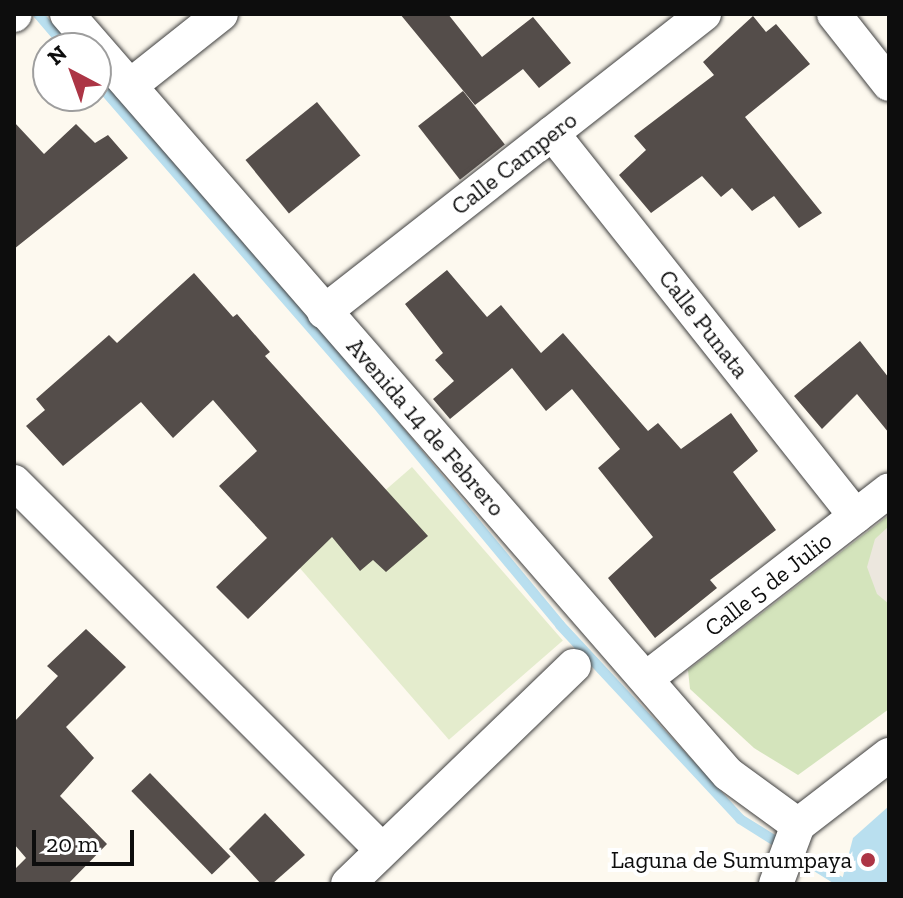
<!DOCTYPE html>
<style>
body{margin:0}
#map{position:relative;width:903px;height:898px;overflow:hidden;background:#fdf9ef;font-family:"Zilla Slab",serif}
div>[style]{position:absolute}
.green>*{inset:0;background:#d4e4bc}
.pitch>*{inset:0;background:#e4eccd;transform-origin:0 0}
.plaza>*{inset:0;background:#ece7de}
.water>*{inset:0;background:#b9dfef}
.stream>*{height:10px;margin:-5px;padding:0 5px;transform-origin:5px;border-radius:5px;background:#b9dfef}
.building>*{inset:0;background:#544d4a;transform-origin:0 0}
.roads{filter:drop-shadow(0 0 2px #404040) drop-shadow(0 0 2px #404040)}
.minor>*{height:34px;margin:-17px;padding:0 17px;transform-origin:17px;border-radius:17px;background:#fff}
.dots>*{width:22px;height:22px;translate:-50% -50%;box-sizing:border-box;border:4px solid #fff;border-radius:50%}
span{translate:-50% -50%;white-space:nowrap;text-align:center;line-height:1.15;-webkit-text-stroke:8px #fff;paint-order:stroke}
.street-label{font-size:24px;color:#0d0d0d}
.poi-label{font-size:24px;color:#0d0d0d}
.right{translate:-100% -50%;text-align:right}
.frame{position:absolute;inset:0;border:16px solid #0d0d0d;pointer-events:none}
.north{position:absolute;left:32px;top:32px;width:80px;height:80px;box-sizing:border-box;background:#fff;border:2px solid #9e9e9e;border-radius:50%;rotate:319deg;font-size:22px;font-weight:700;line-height:32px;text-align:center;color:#0d0d0d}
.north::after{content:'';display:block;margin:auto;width:28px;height:36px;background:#ac3545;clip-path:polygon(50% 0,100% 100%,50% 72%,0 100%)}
.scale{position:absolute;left:32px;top:830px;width:102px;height:36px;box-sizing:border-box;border:4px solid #0d0d0d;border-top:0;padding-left:10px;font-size:24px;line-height:28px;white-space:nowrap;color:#0d0d0d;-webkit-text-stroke:6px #fff;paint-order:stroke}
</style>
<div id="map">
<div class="green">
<div style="clip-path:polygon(889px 515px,889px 709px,798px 775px,754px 748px,690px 689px,688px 670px)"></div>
</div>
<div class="pitch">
<div style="left:412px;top:467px;width:230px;height:151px;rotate:49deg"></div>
</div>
<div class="plaza">
<div style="clip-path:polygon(889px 526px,889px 604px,877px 594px,867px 567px,875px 539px)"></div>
</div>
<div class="water">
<div style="clip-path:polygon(889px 806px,889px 884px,841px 884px,853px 838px)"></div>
</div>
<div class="stream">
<div style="left:38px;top:14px;width:45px;rotate:49.5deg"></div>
<div style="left:96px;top:81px;width:427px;rotate:49deg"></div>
<div style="left:376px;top:403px;width:288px;rotate:50.3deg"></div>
<div style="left:560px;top:625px;width:265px;rotate:47.1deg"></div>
<div style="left:740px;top:819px;width:119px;rotate:32deg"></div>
</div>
<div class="building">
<div style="clip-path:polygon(400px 14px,448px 14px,482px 57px,533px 17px,571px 63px,539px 88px,523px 69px,475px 105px)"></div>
<div style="clip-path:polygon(753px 16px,766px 32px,776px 24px,810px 64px,745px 117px,822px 213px,799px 228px,774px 196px,752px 211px,732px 188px,721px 197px,702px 176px,651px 213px,619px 175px,646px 150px,634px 136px,714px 75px,703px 62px)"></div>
<div style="left:463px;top:91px;width:68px;height:57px;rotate:52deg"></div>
<div style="left:317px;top:102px;width:69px;height:92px;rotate:51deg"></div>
<div style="clip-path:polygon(14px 122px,44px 154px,76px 124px,95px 143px,108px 135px,128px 158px,14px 249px)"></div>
<div style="clip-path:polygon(447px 270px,487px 317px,501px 305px,541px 353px,563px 333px,648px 431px,658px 423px,681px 449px,731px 413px,758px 451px,733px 472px,776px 530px,710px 580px,717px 588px,655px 638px,608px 578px,653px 537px,598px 468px,620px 449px,572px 389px,546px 411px,512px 368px,450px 419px,433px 399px,454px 381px,435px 360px,443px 353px,405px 304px)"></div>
<div style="clip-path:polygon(194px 273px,233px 317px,237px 314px,270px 352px,265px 356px,428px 536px,386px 572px,373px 560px,360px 571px,332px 537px,248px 619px,216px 587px,267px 538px,219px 486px,257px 451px,213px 400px,173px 438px,141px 402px,63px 466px,26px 426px,45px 410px,36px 399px,109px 335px,117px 343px)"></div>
<div style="clip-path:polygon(860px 341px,889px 378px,889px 433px,857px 394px,822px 429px,794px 396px)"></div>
<div style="clip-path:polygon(86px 629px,126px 667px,66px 727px,94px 758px,60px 796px,107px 844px,68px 884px,14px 884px,14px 870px,26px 858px,14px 844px,14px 722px,58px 676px,47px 666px)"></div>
<div style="left:150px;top:773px;width:116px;height:26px;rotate:46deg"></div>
<div style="clip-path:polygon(265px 813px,305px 855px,272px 884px,261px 884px,229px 849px)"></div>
</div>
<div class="roads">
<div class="minor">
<div style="left:67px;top:14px;width:1007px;rotate:48.99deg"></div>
<div style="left:728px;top:774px;width:87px;rotate:36.1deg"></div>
<div style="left:834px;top:14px;width:89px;rotate:51.8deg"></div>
<div style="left:14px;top:15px;width:1px;rotate:-45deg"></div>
<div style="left:130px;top:86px;width:116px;rotate:-38.4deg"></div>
<div style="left:552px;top:133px;width:489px;rotate:51.6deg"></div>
<div style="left:324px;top:312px;width:483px;rotate:-38.1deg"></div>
<div style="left:14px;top:482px;width:519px;rotate:45deg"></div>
<div style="left:647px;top:678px;width:306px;rotate:-37.8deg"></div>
<div style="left:348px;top:884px;width:314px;rotate:-44deg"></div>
<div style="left:776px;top:884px;width:63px;rotate:-69.6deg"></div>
<div style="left:798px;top:825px;width:115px;rotate:-37.6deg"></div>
</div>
</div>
<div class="dots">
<div style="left:868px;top:860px;background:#ac3545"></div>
</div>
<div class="street-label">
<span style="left:514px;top:163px;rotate:-38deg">Calle Campero</span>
<span style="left:704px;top:324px;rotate:52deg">Calle Punata</span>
<span style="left:426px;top:427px;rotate:49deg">Avenida 14 de Febrero</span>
<span style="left:768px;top:584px;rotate:-38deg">Calle 5 de Julio</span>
</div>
<div class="poi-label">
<span class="right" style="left:852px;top:860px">Laguna de Sumumpaya</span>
</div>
<div class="frame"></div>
<div class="north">N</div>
<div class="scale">20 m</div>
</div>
